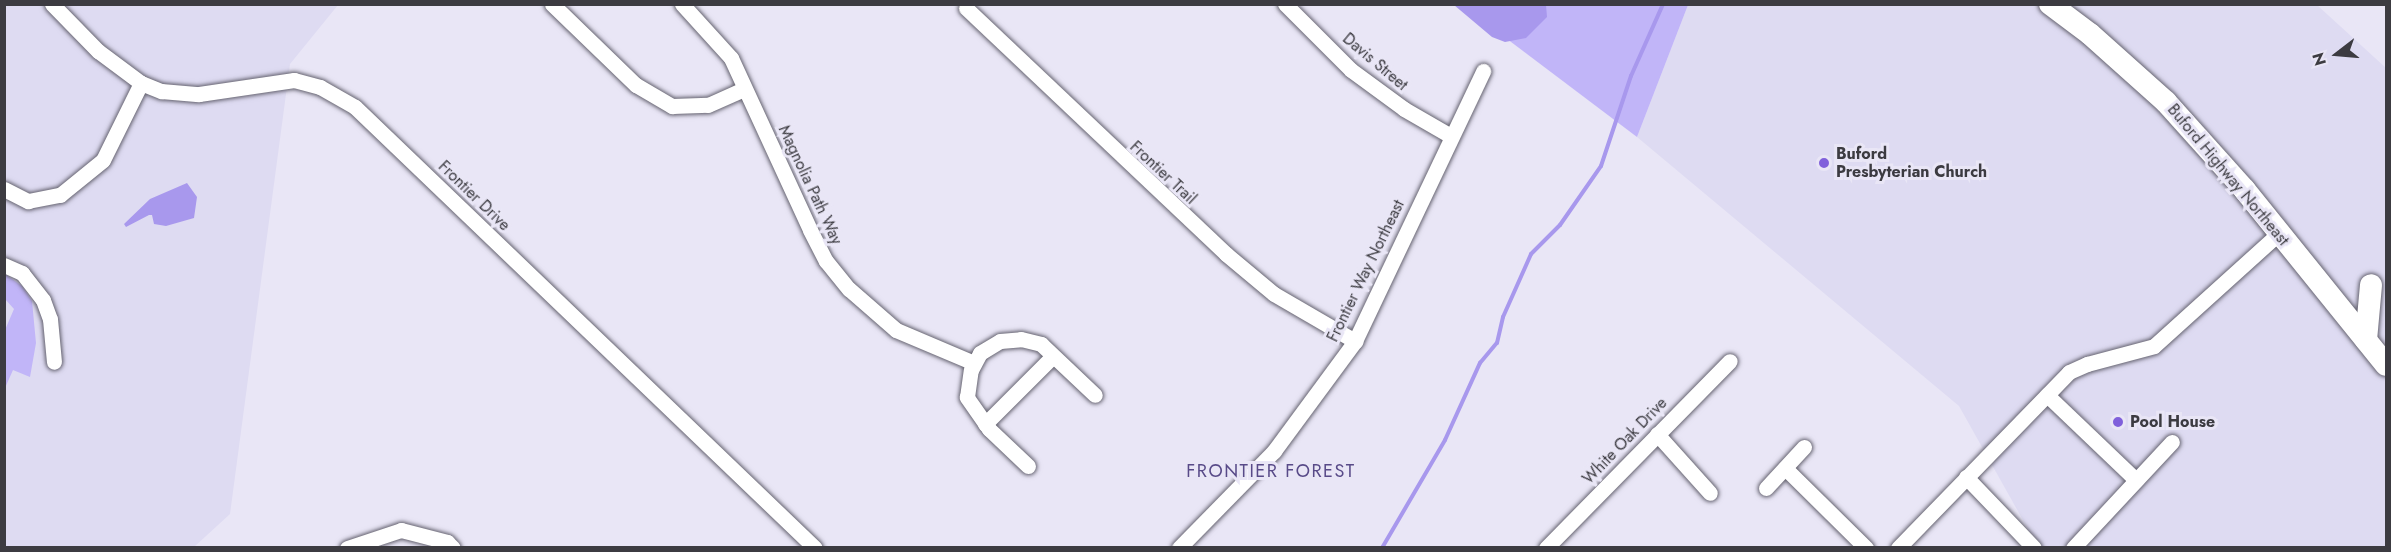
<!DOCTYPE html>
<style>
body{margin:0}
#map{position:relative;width:2391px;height:552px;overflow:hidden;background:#e9e6f6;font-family:Jost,sans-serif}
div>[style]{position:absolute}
.built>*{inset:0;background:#dedbf2}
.green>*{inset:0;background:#c1b5f8}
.water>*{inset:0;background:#a898ed}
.stream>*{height:4px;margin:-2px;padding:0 2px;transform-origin:2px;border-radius:2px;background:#a898ed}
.roads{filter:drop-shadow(0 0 2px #656370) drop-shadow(0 0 2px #656370)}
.minor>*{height:15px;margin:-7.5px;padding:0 7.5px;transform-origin:7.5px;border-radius:7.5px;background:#fff}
.primary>*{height:22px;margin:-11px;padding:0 11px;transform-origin:11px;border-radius:11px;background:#fff}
.dots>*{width:16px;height:16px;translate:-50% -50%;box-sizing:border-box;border:3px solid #e9e6f6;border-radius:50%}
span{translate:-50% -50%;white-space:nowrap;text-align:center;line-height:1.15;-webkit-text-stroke:6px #e9e6f6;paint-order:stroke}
.street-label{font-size:16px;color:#3c3b41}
.poi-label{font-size:16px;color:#3c3b41;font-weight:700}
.left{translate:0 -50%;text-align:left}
.neighbourhood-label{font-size:18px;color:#584a88;letter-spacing:1.5px}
.frame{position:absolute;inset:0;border:6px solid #3c3b41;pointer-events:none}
.north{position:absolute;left:2307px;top:24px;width:60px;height:60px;-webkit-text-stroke:4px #e9e6f6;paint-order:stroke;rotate:254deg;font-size:16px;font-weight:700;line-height:24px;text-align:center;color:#3c3b41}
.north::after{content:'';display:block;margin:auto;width:21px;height:27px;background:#3c3b41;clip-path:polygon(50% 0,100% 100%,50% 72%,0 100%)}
</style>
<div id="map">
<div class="built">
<div style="clip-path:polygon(4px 5px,338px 5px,290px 64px,230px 514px,194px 547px,5px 547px)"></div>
<div style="clip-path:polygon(1688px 5px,2317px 5px,2386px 68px,2386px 547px,2038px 547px,1959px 406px,1637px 137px)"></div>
</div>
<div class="green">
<div style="clip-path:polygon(1462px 5px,1688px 5px,1637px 137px)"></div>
<div style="clip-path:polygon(5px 274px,22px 286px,32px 301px,36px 343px,30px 377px,13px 370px,5px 388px,5px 330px,14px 309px,5px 299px)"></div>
</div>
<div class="water">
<div style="clip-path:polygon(1454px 5px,1546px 5px,1547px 17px,1526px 38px,1505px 42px,1492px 37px)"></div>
<div style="clip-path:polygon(187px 183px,197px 197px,194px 218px,166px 226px,154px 224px,152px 215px,149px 215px,126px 227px,124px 224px,150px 199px)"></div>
</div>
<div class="stream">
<div style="left:1382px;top:548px;width:125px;rotate:-59.7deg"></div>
<div style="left:1445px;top:440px;width:85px;rotate:-65.6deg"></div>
<div style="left:1480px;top:363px;width:26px;rotate:-50deg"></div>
<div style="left:1497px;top:343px;width:27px;rotate:-77deg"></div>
<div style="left:1503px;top:317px;width:69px;rotate:-66deg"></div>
<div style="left:1531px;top:254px;width:41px;rotate:-45deg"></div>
<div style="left:1560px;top:225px;width:72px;rotate:-55.2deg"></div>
<div style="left:1601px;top:166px;width:95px;rotate:-71.6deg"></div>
<div style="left:1631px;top:76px;width:79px;rotate:-66deg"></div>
</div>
<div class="roads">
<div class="minor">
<div style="left:52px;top:4px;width:66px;rotate:45.6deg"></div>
<div style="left:98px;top:51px;width:54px;rotate:36.7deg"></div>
<div style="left:141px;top:83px;width:22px;rotate:22deg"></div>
<div style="left:161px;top:91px;width:38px;rotate:5deg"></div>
<div style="left:199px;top:94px;width:96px;rotate:-8.4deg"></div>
<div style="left:294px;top:80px;width:27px;rotate:15deg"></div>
<div style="left:320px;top:87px;width:40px;rotate:29.7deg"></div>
<div style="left:355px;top:107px;width:637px;rotate:43.79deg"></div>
<div style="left:552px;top:4px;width:117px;rotate:44deg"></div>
<div style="left:636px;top:85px;width:42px;rotate:30.3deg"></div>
<div style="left:672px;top:106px;width:36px;rotate:-2deg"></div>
<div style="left:708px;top:105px;width:39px;rotate:-24deg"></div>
<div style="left:682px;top:4px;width:73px;rotate:47.8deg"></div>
<div style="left:731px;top:58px;width:189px;rotate:65.3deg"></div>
<div style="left:810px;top:230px;width:35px;rotate:63deg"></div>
<div style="left:826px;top:261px;width:36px;rotate:51deg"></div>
<div style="left:849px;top:289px;width:62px;rotate:41.1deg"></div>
<div style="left:896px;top:330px;width:85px;rotate:22.9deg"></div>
<div style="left:1285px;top:4px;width:93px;rotate:45deg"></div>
<div style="left:1351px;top:70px;width:66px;rotate:36.3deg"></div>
<div style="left:1404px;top:109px;width:54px;rotate:29.9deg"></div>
<div style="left:966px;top:8px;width:358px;rotate:43.4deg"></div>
<div style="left:1226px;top:254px;width:62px;rotate:39.8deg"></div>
<div style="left:1274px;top:294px;width:94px;rotate:30.1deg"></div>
<div style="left:4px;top:189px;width:27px;rotate:27deg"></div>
<div style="left:28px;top:201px;width:33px;rotate:-11deg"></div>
<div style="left:60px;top:195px;width:55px;rotate:-39.1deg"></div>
<div style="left:103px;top:160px;width:86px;rotate:-63.7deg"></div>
<div style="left:4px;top:265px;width:20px;rotate:24deg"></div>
<div style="left:22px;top:273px;width:34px;rotate:52deg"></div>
<div style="left:43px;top:300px;width:20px;rotate:70deg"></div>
<div style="left:50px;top:319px;width:43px;rotate:84.7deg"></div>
<div style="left:2047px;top:395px;width:123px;rotate:43.7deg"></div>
<div style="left:985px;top:424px;width:96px;rotate:-45deg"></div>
<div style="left:1657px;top:434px;width:79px;rotate:48.1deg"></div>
<div style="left:1028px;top:466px;width:54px;rotate:-136.5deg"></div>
<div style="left:989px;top:429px;width:39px;rotate:-125deg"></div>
<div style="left:967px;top:397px;width:27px;rotate:-82deg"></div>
<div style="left:971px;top:370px;width:19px;rotate:-62deg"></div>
<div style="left:980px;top:353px;width:23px;rotate:-31deg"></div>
<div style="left:1000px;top:341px;width:21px;rotate:-5deg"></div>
<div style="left:1021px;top:339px;width:21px;rotate:14deg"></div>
<div style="left:1041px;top:344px;width:74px;rotate:43.4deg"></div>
<div style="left:1785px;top:468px;width:114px;rotate:44.6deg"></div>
<div style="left:1966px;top:477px;width:98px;rotate:46.2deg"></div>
<div style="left:1766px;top:488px;width:56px;rotate:-47.2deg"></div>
<div style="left:347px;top:548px;width:57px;rotate:-18.4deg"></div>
<div style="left:401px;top:530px;width:48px;rotate:14.6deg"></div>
<div style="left:447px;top:542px;width:8px;rotate:45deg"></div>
<div style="left:1179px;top:548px;width:136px;rotate:-45.6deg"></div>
<div style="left:1274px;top:451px;width:137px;rotate:-53.6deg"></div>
<div style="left:1355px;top:341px;width:299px;rotate:-64.6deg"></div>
<div style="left:1546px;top:548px;width:262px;rotate:-45.5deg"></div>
<div style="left:1898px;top:548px;width:245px;rotate:-45.8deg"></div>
<div style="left:2069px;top:372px;width:20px;rotate:-24deg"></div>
<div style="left:2087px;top:364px;width:69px;rotate:-15deg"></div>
<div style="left:2154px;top:346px;width:169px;rotate:-42.1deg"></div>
<div style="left:2073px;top:548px;width:145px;rotate:-47deg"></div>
</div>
<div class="primary">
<div style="left:2050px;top:4px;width:50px;rotate:36.9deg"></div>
<div style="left:2090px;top:34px;width:102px;rotate:41.8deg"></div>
<div style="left:2166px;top:102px;width:117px;rotate:48.1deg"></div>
<div style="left:2244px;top:189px;width:226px;rotate:51.1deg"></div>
<div style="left:2366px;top:340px;width:55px;rotate:-84.8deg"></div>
</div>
</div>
<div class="dots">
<div style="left:1824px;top:163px;background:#8060db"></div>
<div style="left:2118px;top:422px;background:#8060db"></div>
</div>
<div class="street-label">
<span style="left:1375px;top:62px;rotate:40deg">Davis Street</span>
<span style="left:1163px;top:173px;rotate:43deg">Frontier Trail</span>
<span style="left:2228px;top:175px;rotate:50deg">Buford Highway Northeast</span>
<span style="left:810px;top:185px;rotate:65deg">Magnolia Path Way</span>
<span style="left:474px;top:196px;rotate:44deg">Frontier Drive</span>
<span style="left:1366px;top:271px;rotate:-64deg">Frontier Way Northeast</span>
<span style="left:1625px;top:441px;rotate:-46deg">White Oak Drive</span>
</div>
<div class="poi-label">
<span class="left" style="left:1836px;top:163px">Buford<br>Presbyterian Church</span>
<span class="left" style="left:2130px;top:422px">Pool House</span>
</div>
<div class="neighbourhood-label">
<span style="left:1271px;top:471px">FRONTIER FOREST</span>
</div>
<div class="frame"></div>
<div class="north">N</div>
</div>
